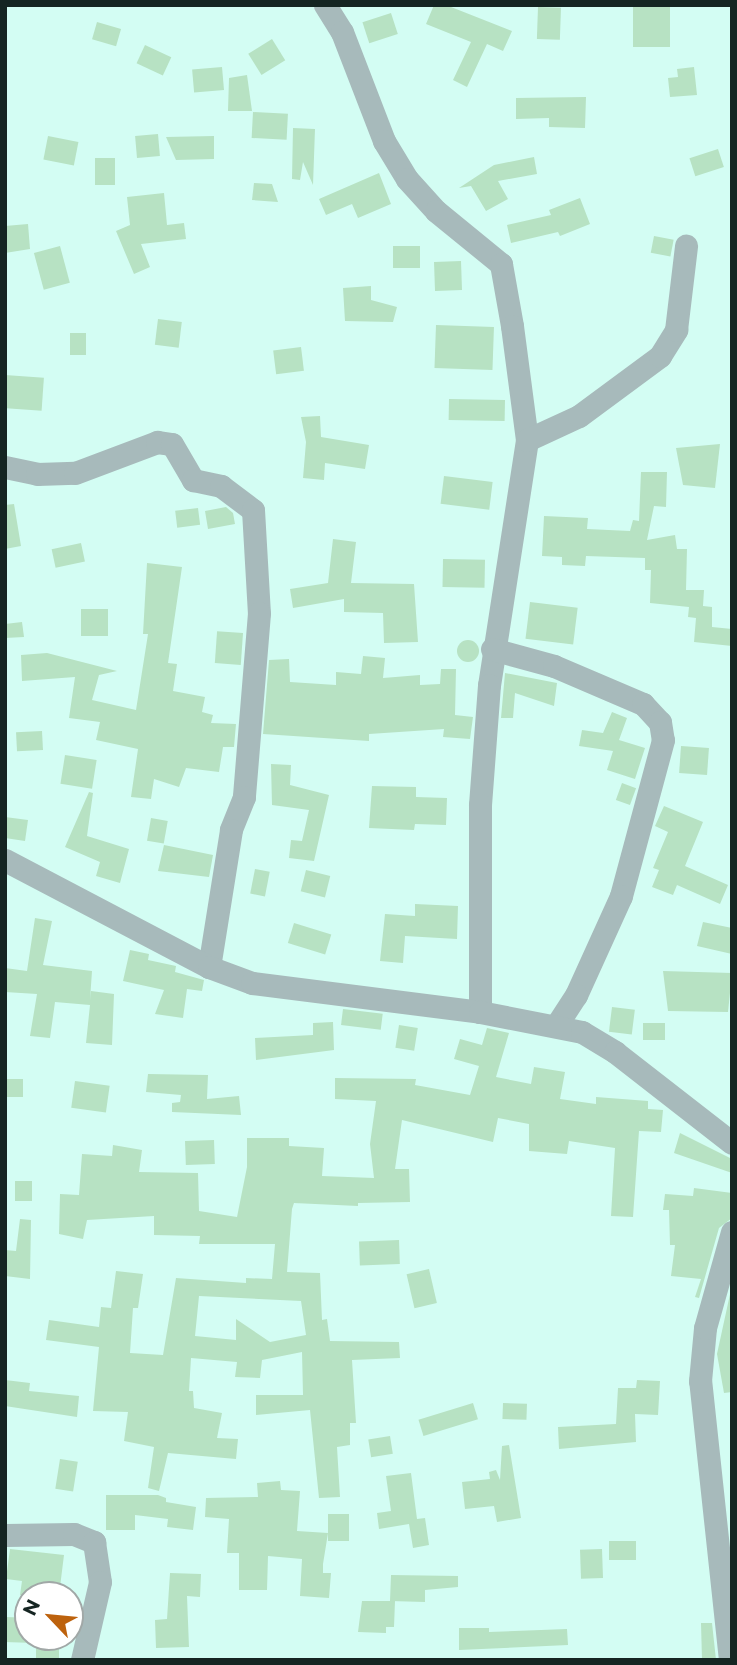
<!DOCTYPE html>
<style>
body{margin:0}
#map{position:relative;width:737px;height:1665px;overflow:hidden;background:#d3fdf3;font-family:Montserrat,sans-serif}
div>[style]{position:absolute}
.building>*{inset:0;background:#b7e2c3;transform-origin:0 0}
.round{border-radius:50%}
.minor>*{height:23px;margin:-11.5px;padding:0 11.5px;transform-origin:11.5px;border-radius:11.5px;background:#a7babb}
span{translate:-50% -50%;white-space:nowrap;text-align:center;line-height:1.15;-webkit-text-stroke:5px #fff;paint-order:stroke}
.frame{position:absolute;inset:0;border:7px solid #152522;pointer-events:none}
.north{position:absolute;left:14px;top:1581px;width:70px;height:70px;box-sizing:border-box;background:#fff;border:2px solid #a1a8a7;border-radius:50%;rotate:296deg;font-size:19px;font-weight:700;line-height:28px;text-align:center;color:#152522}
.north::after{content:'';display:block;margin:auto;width:24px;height:32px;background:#bd620d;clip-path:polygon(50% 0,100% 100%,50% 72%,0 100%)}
</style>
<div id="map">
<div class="building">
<div style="clip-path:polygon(434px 5px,446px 5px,512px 31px,503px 51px,487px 44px,467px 87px,453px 80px,471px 42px,426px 24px)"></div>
<div style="left:633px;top:5px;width:37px;height:42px"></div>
<div style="left:538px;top:7px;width:23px;height:32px;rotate:2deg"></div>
<div style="left:391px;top:13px;width:22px;height:30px;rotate:72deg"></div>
<div style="left:97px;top:22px;width:25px;height:18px;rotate:16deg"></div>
<div style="left:272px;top:39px;width:25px;height:28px;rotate:58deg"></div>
<div style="left:145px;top:45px;width:29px;height:20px;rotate:25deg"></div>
<div style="left:222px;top:67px;width:23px;height:30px;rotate:85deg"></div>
<div style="clip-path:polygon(694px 67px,697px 95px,670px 97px,668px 78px,678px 77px,677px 69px)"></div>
<div style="clip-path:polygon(247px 75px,252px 111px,228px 111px,229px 78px)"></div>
<div style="clip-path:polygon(586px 97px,585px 128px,549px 127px,549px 118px,516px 119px,516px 98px)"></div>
<div style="left:253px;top:112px;width:35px;height:26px;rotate:3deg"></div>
<div style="clip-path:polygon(293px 128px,315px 129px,313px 185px,303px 162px,300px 180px,292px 179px)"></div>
<div style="left:158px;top:134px;width:22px;height:23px;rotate:85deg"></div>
<div style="left:48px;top:136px;width:31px;height:24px;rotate:11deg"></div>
<div style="clip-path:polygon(214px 136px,214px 159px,176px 160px,166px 137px)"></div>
<div style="left:718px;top:149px;width:19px;height:30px;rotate:72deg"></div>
<div style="clip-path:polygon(534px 157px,537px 174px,498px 181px,508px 199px,486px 211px,471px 186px,459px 188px,494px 165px)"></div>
<div style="left:95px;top:158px;width:20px;height:27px"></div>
<div style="clip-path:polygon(379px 173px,391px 204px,358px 218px,352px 204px,326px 215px,319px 199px)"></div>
<div style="clip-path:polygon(254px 183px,272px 184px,278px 202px,252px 200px)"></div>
<div style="clip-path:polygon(164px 193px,167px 225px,184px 223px,186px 239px,141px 244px,150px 267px,134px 274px,116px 231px,130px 225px,127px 197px)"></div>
<div style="clip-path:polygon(580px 198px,590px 224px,560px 236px,558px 232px,511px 243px,507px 225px,551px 215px,549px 210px)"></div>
<div style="clip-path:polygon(28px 224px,30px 249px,5px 253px,5px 226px)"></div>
<div style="left:654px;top:236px;width:20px;height:17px;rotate:11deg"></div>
<div style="left:60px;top:246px;width:38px;height:27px;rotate:75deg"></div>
<div style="left:420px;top:246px;width:22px;height:27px;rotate:90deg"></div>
<div style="left:461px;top:261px;width:29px;height:27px;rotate:88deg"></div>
<div style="clip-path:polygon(371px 286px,371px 300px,397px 307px,393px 322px,345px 321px,343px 288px)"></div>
<div style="left:158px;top:319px;width:24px;height:26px;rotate:7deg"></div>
<div style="left:436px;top:325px;width:58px;height:43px;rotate:2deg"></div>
<div style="left:70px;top:333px;width:16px;height:22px"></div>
<div style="left:301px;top:347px;width:24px;height:28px;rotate:83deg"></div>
<div style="left:5px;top:375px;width:39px;height:33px;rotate:4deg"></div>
<div style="left:449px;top:399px;width:56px;height:21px;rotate:1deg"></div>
<div style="clip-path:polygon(320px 416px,321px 437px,369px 445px,365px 469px,325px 463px,324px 480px,303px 478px,306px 442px,301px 417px)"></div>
<div style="clip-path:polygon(720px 444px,715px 488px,683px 485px,676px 448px)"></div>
<div style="clip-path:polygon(641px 472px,667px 472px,666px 507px,654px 506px,647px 540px,675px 535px,677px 549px,687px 549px,686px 590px,704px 590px,703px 606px,712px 607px,712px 627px,732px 629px,732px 646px,694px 642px,696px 618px,688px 617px,689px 607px,650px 603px,651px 570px,645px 570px,645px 558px,586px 556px,585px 566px,562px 565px,562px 557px,542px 556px,544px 516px,588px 518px,587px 529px,630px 531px,633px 520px,639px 521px)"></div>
<div style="left:444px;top:476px;width:49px;height:28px;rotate:7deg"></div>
<div style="clip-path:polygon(14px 504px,21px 546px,5px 549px,5px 505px)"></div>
<div style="clip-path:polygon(226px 507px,233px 513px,235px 524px,208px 529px,205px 511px)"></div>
<div style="left:198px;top:508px;width:17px;height:23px;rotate:83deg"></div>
<div style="clip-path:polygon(333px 539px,356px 542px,351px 583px,414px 584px,418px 642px,384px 643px,383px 613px,344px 612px,344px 599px,293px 608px,290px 589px,328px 583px)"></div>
<div style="left:81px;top:543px;width:19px;height:30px;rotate:78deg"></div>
<div style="left:443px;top:559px;width:42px;height:28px;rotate:1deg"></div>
<div style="clip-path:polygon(147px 563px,182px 567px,168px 663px,177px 664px,173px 691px,205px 697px,202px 712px,213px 715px,211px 723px,236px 724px,234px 747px,223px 747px,219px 772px,186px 768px,179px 787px,154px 779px,151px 799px,131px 797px,138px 749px,96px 740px,100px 722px,69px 718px,75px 677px,22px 681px,21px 655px,47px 653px,117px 671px,99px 675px,92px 700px,136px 710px,148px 634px,143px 634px)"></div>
<div style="left:530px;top:602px;width:48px;height:37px;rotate:7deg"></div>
<div style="left:81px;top:609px;width:27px;height:27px"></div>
<div style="clip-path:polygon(22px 622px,24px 637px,5px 638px,5px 624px)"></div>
<div style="left:243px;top:633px;width:32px;height:26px;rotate:94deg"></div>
<div class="round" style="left:457px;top:640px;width:22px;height:22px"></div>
<div style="clip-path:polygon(363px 656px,385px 658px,383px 678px,420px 675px,420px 685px,440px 684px,441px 669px,456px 669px,455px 715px,473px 717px,470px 739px,443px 737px,444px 729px,369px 734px,369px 741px,263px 734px,269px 660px,289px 659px,290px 682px,336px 685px,336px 672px,361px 674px)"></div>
<div style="clip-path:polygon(505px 673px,557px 683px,554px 706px,515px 693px,513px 718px,501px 718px)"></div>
<div style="clip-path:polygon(612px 712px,627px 718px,619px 740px,645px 748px,635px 779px,607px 770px,613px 751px,579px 746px,582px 730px,603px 733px)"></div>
<div style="left:42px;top:731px;width:19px;height:26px;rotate:87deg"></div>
<div style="left:681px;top:746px;width:28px;height:27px;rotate:4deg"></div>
<div style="left:65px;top:755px;width:32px;height:29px;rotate:9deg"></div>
<div style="clip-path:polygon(271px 764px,291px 765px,290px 785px,329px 795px,314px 861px,289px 858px,291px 840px,302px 841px,309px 810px,272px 805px)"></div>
<div style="left:622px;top:783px;width:15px;height:18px;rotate:20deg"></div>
<div style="clip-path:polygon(372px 786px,416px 787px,416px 797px,447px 798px,446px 825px,415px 824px,414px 830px,369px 828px)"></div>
<div style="clip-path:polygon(89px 792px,93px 793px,87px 836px,129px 849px,120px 883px,96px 876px,100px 862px,65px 847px)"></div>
<div style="clip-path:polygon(664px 806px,703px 822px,685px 866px,728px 885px,720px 904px,677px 885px,673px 895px,652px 887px,659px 870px,653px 868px,668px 832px,655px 826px)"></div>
<div style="clip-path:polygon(5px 817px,28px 820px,25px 841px,5px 838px)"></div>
<div style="left:151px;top:818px;width:17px;height:23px;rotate:10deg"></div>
<div style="clip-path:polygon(164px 845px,213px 855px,209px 877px,158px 871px)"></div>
<div style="left:255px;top:869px;width:15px;height:25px;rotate:11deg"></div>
<div style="left:306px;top:870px;width:25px;height:22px;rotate:14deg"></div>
<div style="clip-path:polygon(415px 904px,458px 906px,457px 939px,405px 936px,403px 963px,380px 961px,385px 914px,415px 916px)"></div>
<div style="clip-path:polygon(35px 918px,52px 921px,43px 965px,92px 971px,90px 1000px,91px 991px,114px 994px,112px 1045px,86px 1043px,90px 1005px,55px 1002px,50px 1038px,30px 1036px,37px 994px,5px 992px,5px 968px,27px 971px)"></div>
<div style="clip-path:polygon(703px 922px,732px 928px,732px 954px,697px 946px)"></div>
<div style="left:294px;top:923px;width:39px;height:21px;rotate:17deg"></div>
<div style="clip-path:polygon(130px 950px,149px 954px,148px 960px,176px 966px,175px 972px,204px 980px,202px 991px,187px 989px,183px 1018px,155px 1014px,164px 990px,123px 981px)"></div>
<div style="clip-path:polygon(663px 971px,732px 973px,728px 1012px,668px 1011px)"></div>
<div style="left:612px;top:1007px;width:23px;height:25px;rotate:7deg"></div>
<div style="left:343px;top:1009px;width:40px;height:16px;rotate:7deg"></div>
<div style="clip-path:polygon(333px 1022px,334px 1050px,256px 1060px,255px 1038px,313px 1035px,313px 1023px)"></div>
<div style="left:643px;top:1023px;width:22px;height:17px"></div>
<div style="left:399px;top:1025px;width:19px;height:23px;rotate:9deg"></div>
<div style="clip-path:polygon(evenodd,487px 1028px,509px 1033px,496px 1077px,531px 1084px,534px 1067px,565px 1072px,560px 1099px,596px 1104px,596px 1097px,648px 1101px,648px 1109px,663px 1110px,661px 1132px,639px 1131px,633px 1217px,611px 1216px,615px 1148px,569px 1141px,567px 1154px,529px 1151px,529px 1124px,498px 1118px,493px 1142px,402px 1120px,395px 1169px,409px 1169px,410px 1202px,358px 1203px,358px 1206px,294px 1203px,292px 1209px,287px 1272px,320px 1273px,322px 1320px,327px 1319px,330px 1341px,399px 1342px,400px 1358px,352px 1360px,356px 1423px,350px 1423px,350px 1445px,337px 1447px,340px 1497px,319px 1498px,310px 1410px,256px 1415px,256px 1395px,303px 1395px,302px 1352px,262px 1360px,260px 1378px,235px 1377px,237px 1362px,191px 1358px,189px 1391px,193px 1391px,194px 1408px,222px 1413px,217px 1438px,238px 1439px,236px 1459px,168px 1453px,159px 1491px,148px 1488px,154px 1447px,124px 1441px,128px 1412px,93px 1411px,99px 1347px,46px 1340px,49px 1320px,99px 1327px,101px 1307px,111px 1308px,116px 1271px,143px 1274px,138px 1308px,133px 1308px,130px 1353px,163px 1355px,176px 1278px,246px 1283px,246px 1278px,272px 1279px,275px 1244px,199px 1244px,200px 1236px,154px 1235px,154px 1216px,87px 1220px,83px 1239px,59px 1234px,60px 1194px,79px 1195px,82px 1154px,112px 1156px,113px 1145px,142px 1150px,139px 1172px,198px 1173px,199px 1211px,237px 1217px,247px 1167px,247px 1138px,289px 1138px,289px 1146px,324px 1148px,322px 1176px,374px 1178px,370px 1144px,376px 1101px,335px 1099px,335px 1078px,416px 1079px,415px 1085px,470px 1095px,479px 1066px,454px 1059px,460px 1039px,482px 1045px,487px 1028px,199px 1296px,301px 1301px,306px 1335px,270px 1342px,236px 1319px,236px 1340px,195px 1336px,199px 1296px)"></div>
<div style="clip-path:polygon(148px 1074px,208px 1075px,207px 1099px,239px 1096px,241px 1115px,172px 1112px,172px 1103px,180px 1102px,181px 1095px,146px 1092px)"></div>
<div style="left:23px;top:1079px;width:18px;height:16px;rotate:90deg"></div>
<div style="left:75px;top:1081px;width:35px;height:27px;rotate:8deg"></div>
<div style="clip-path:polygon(680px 1133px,732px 1159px,732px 1173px,674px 1153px)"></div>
<div style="left:214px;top:1140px;width:24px;height:29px;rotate:88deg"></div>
<div style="left:15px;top:1181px;width:17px;height:20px"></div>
<div style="clip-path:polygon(694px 1188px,732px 1193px,732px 1218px,719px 1228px,699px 1298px,695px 1297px,701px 1279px,671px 1276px,675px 1245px,670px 1245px,669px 1210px,663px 1210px,665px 1194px,693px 1196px)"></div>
<div style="clip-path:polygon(20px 1219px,31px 1220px,30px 1279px,5px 1276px,5px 1250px,16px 1251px)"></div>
<div style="left:399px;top:1240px;width:24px;height:40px;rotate:88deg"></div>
<div style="left:429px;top:1269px;width:35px;height:23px;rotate:77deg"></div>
<div style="clip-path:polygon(732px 1285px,732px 1392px,724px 1393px,717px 1354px)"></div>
<div style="clip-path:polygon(5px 1380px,30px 1383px,29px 1391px,79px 1396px,77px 1417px,5px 1406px)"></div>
<div style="clip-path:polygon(637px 1380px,660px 1381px,658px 1415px,635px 1414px,636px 1442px,559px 1449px,558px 1427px,616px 1424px,618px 1388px,636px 1388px)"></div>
<div style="left:473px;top:1403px;width:17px;height:57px;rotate:73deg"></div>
<div style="left:503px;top:1403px;width:24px;height:16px;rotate:2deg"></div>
<div style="left:390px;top:1436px;width:18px;height:22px;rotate:81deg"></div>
<div style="clip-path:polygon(509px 1445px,521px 1518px,497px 1522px,494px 1506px,465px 1509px,462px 1482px,490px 1479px,489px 1472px,496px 1470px,500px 1480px,502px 1446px)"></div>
<div style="left:60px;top:1459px;width:18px;height:30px;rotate:9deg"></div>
<div style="clip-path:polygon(411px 1473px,417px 1519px,425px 1518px,429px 1545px,413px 1548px,409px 1524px,379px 1529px,377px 1513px,391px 1511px,386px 1476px)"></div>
<div style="clip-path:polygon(280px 1481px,281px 1490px,300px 1491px,297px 1531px,328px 1533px,323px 1564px,323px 1573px,331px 1573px,329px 1598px,300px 1596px,302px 1559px,268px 1556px,267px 1590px,239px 1590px,239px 1553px,227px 1553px,229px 1519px,205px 1517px,206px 1498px,258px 1497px,257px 1483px)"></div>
<div style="clip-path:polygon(106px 1495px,158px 1495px,166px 1498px,166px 1502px,196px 1507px,193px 1530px,167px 1527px,168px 1519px,135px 1515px,135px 1530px,106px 1530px)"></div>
<div style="left:328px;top:1514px;width:21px;height:27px"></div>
<div style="left:636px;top:1541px;width:19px;height:27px;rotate:90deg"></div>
<div style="clip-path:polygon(10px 1549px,64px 1555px,60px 1587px,37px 1585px,35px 1595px,20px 1595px,22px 1581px,6px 1579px)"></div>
<div style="left:602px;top:1549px;width:29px;height:22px;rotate:88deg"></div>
<div style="clip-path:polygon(170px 1573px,201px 1574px,200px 1597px,187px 1596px,189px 1647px,156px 1648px,155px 1620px,167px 1619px)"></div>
<div style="clip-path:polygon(391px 1575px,458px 1576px,458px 1587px,425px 1590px,425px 1602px,390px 1601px)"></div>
<div style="clip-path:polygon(362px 1601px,395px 1601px,394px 1627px,386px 1627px,386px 1633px,358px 1632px)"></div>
<div style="left:5px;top:1617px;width:23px;height:25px;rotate:2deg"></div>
<div style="clip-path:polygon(701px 1623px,712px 1623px,716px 1660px,702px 1660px)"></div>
<div style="clip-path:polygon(459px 1628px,489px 1628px,489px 1632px,567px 1629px,568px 1645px,459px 1650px)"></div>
<div style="left:36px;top:1637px;width:23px;height:23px"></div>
</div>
<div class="minor">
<div style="left:325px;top:5px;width:32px;rotate:58deg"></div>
<div style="left:342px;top:32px;width:117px;rotate:68.9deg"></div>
<div style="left:384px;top:141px;width:44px;rotate:58.8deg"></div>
<div style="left:407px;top:179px;width:43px;rotate:47.8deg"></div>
<div style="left:436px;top:211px;width:84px;rotate:39.2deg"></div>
<div style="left:501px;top:264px;width:63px;rotate:79.9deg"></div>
<div style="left:512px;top:326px;width:115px;rotate:82.5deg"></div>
<div style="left:527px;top:440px;width:248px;rotate:98.8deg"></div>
<div style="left:489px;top:685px;width:120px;rotate:94.3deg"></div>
<div style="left:480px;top:805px;width:207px;rotate:90deg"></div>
<div style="left:527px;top:440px;width:57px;rotate:-24.8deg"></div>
<div style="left:579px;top:416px;width:101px;rotate:-36.5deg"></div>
<div style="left:660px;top:356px;width:31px;rotate:-58deg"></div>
<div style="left:676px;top:330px;width:85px;rotate:-83.2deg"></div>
<div style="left:5px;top:467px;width:33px;rotate:12deg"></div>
<div style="left:37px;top:474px;width:38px;rotate:-2deg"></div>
<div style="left:75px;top:473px;width:88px;rotate:-20.7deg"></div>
<div style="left:157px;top:442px;width:15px;rotate:8deg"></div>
<div style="left:172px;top:444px;width:42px;rotate:59.7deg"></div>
<div style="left:193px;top:480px;width:29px;rotate:12deg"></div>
<div style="left:221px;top:486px;width:40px;rotate:37deg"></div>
<div style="left:253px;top:510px;width:103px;rotate:86.7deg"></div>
<div style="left:259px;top:613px;width:185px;rotate:94.7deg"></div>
<div style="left:244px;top:797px;width:35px;rotate:112deg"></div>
<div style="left:231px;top:830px;width:139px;rotate:99.1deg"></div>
<div style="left:492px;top:649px;width:64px;rotate:15.3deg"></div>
<div style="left:554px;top:666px;width:97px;rotate:23.1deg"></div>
<div style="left:643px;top:704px;width:25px;rotate:47deg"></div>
<div style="left:660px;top:722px;width:18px;rotate:81deg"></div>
<div style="left:663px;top:740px;width:162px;rotate:105.1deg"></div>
<div style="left:621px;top:896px;width:109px;rotate:114.4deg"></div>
<div style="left:576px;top:995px;width:37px;rotate:123deg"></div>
<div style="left:5px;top:860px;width:230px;rotate:27.7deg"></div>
<div style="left:209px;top:967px;width:46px;rotate:20.4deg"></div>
<div style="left:252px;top:983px;width:230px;rotate:7.2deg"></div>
<div style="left:480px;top:1012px;width:104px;rotate:11.1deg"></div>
<div style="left:582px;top:1032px;width:39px;rotate:31deg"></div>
<div style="left:615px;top:1052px;width:148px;rotate:37.9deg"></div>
<div style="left:5px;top:1535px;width:69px;rotate:-0.8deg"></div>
<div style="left:74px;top:1534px;width:22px;rotate:22deg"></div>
<div style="left:94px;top:1542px;width:40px;rotate:81.5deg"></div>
<div style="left:100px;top:1582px;width:80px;rotate:103deg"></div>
<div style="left:730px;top:1660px;width:281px;rotate:-96.1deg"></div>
<div style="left:700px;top:1381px;width:53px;rotate:-84.6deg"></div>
<div style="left:705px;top:1328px;width:100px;rotate:-74.3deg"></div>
</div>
<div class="frame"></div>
<div class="north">N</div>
</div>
